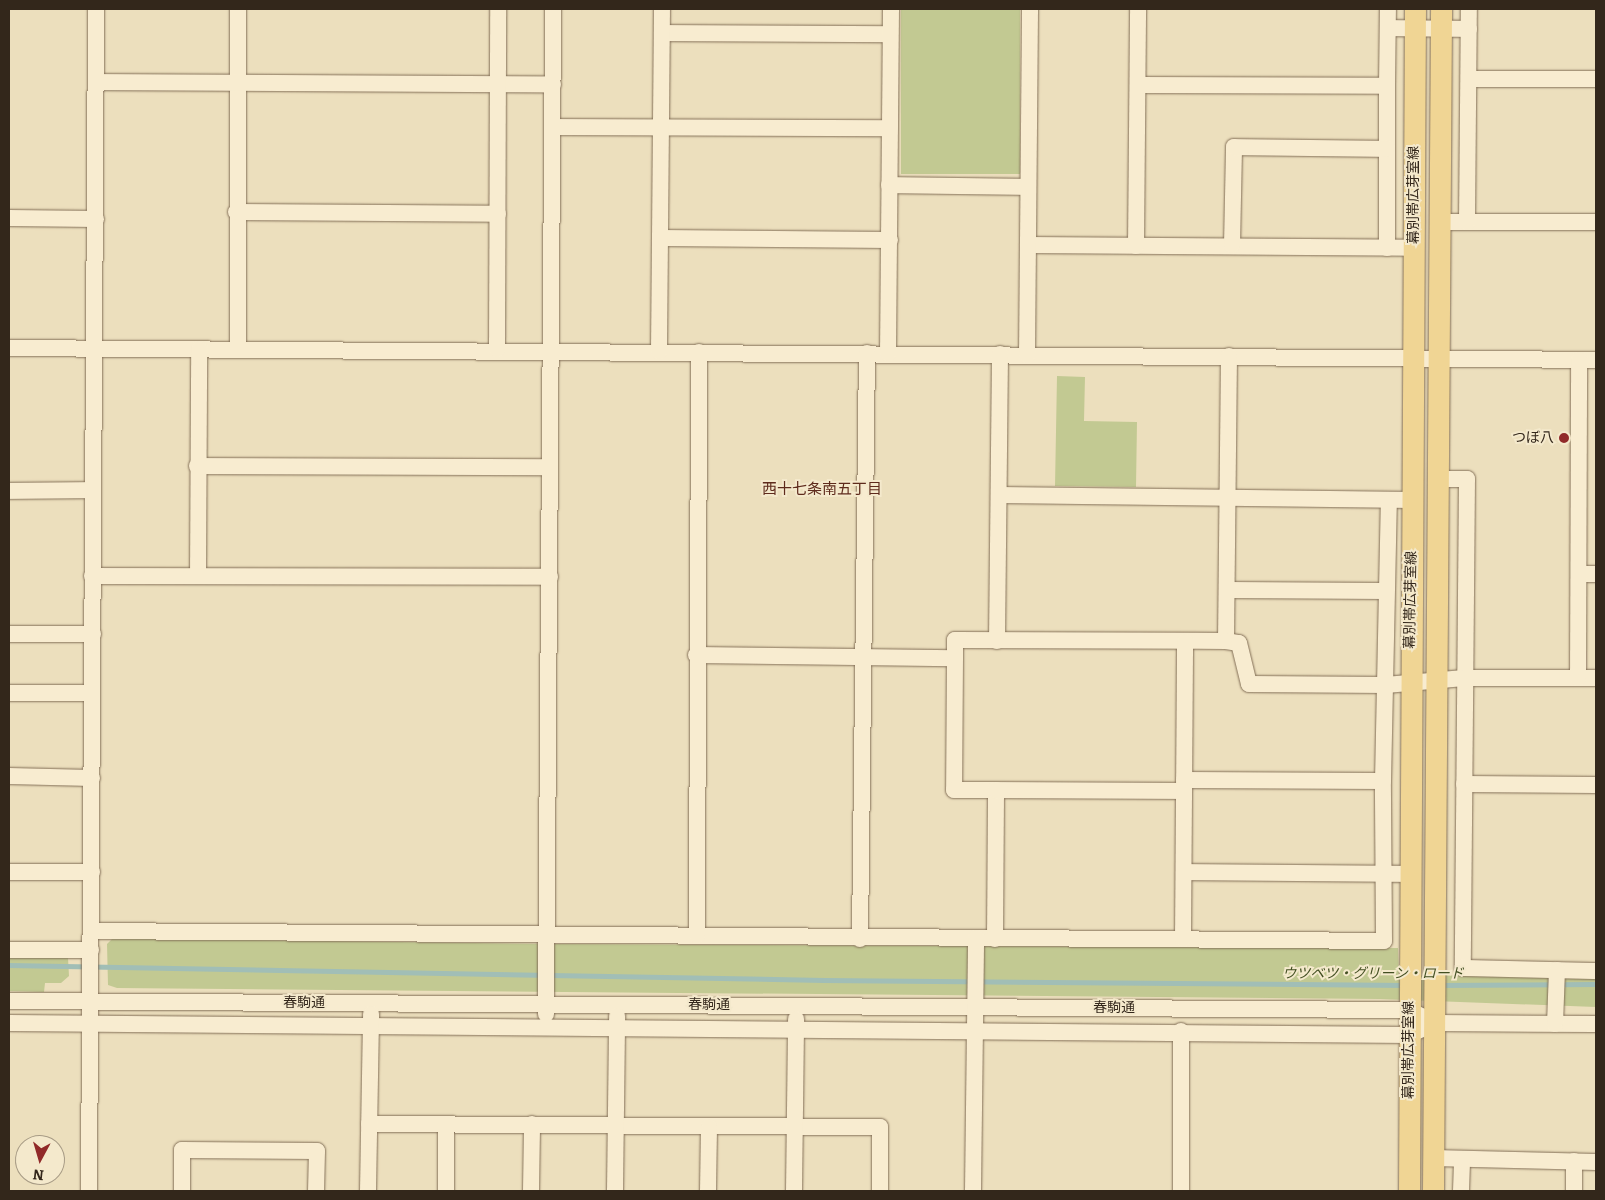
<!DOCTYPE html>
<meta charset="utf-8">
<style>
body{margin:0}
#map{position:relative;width:1605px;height:1200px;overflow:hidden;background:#ecdfbd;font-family:Bitter,"Noto Sans JP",serif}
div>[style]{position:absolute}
.green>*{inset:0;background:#c2c992;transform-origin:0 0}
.stream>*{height:5px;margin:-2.5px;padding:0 2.5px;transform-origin:2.5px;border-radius:2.5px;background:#a1beb6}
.roads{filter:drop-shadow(0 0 1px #836f57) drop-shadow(0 0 1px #836f57)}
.minor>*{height:16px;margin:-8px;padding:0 8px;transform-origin:8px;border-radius:8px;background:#f8ecd0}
.major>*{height:21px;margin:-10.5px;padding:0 10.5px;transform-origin:10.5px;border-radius:10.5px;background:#f0d594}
.dots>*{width:14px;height:14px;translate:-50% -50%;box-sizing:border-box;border:2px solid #f4e9cc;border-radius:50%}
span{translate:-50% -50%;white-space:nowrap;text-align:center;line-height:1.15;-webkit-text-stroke:4px #f4e9cc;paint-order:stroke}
.street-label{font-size:14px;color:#33271b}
.poi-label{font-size:14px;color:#33271b}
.right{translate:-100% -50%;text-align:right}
.park-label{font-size:14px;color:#434f22;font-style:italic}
.neighbourhood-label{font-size:15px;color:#5e2b1c}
.frame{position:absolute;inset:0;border:10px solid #33271b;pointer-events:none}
.north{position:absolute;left:15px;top:1135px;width:50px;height:50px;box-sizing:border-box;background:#f4e9cc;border:1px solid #a79b85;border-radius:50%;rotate:186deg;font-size:14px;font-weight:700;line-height:20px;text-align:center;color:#33271b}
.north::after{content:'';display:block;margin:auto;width:18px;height:22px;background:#912a29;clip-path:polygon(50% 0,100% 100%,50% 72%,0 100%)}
</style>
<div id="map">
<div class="green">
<div style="left:901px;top:9px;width:119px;height:165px"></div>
<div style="clip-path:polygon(1057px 376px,1085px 377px,1084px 421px,1137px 422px,1136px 487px,1055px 486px)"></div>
<div style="clip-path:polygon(113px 938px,553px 944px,1398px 948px,1399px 975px,1596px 977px,1596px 1007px,1380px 999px,117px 988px,108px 985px,107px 944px)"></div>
<div style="clip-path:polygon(9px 958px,68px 958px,69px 976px,61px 983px,45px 983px,44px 992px,9px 991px)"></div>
</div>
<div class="stream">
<div style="left:9px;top:965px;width:815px;rotate:1.05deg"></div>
<div style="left:824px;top:980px;width:582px;rotate:0.49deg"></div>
<div style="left:1439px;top:985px;width:157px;rotate:-0.4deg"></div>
</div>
<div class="roads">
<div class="minor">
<div style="left:238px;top:9px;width:339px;rotate:90deg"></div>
<div style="left:1388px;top:28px;width:81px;rotate:0.7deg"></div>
<div style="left:663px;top:33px;width:227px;rotate:0.3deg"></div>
<div style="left:1469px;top:79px;width:127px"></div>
<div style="left:96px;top:82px;width:457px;rotate:0.3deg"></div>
<div style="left:1138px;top:85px;width:249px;rotate:0.2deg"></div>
<div style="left:1387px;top:86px;width:162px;rotate:90deg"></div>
<div style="left:1387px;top:86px;width:77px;rotate:-89.3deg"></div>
<div style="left:552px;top:127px;width:338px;rotate:0.2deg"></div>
<div style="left:889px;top:185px;width:138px;rotate:0.8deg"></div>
<div style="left:236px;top:212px;width:262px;rotate:0.4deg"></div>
<div style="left:9px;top:218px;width:87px;rotate:0.7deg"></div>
<div style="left:1441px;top:222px;width:155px"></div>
<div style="left:1467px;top:222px;width:213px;rotate:-89.5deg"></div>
<div style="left:661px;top:238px;width:229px;rotate:0.5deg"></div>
<div style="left:1028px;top:245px;width:386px;rotate:0.4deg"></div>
<div style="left:1232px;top:245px;width:98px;rotate:-88.8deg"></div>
<div style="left:1234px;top:147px;width:153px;rotate:0.7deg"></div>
<div style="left:1136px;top:246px;width:237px;rotate:-89.5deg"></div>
<div style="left:9px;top:348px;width:1587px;rotate:0.43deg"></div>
<div style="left:497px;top:349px;width:340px;rotate:-89.8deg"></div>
<div style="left:659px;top:351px;width:342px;rotate:-89.5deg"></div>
<div style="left:888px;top:353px;width:344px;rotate:-89.5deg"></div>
<div style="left:1027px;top:355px;width:346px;rotate:-89.5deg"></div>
<div style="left:197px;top:466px;width:352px;rotate:0.2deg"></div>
<div style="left:1438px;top:479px;width:29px"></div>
<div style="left:1467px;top:479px;width:489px;rotate:90.5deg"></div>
<div style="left:1463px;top:968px;width:133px;rotate:1.3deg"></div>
<div style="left:9px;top:491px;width:84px;rotate:-0.7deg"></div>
<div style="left:999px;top:495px;width:414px;rotate:0.7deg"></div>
<div style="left:1579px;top:574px;width:17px"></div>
<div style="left:198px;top:575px;width:226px;rotate:-89.7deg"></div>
<div style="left:92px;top:576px;width:458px;rotate:0.1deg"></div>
<div style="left:1228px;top:590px;width:158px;rotate:0.4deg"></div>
<div style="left:9px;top:634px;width:84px"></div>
<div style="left:997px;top:641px;width:287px;rotate:-89.4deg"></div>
<div style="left:1226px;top:641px;width:285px;rotate:-89.4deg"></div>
<div style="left:696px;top:655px;width:259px;rotate:0.7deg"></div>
<div style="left:955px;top:658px;width:18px;rotate:-90deg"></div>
<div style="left:955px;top:640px;width:271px;rotate:0.2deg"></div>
<div style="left:1226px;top:641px;width:13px;rotate:9deg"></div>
<div style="left:1239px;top:643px;width:42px;rotate:76.3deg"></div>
<div style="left:1249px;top:684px;width:137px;rotate:0.4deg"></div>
<div style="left:1386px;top:685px;width:78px;rotate:-5.1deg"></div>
<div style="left:1464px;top:678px;width:132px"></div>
<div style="left:955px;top:658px;width:132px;rotate:90.4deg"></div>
<div style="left:954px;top:790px;width:42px"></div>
<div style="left:1578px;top:678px;width:318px;rotate:-89.8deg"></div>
<div style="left:9px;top:693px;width:83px"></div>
<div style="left:9px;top:776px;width:83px;rotate:1.4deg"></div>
<div style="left:1184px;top:780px;width:199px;rotate:0.3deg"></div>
<div style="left:1464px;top:784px;width:132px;rotate:0.4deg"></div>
<div style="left:9px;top:872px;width:83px"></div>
<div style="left:1184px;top:872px;width:225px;rotate:0.5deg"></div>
<div style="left:91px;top:931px;width:1293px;rotate:0.44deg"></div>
<div style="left:1384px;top:941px;width:160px;rotate:-90.4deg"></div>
<div style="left:1383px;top:781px;width:281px;rotate:-88.8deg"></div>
<div style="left:697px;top:935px;width:583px;rotate:-89.8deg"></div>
<div style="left:860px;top:939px;width:586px;rotate:-89.32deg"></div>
<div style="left:995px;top:939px;width:149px;rotate:-89.6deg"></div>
<div style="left:996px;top:790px;width:188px;rotate:0.3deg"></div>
<div style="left:1183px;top:939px;width:297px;rotate:-89.6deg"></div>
<div style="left:9px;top:950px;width:82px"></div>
<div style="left:9px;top:1001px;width:1400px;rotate:0.37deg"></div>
<div style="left:1409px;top:1010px;width:30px;rotate:26deg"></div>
<div style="left:546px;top:1014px;width:1005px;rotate:-89.6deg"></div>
<div style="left:9px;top:1023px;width:1400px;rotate:0.49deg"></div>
<div style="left:1409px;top:1035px;width:30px;rotate:-24deg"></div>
<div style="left:1436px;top:1023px;width:160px;rotate:0.4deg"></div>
<div style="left:1555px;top:1024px;width:54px;rotate:-87.9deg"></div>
<div style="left:369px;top:1124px;width:511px;rotate:0.34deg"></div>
<div style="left:880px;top:1127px;width:64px;rotate:90deg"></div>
<div style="left:1433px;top:1158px;width:163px;rotate:1.4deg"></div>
<div style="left:89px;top:1191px;width:1182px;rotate:-89.66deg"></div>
<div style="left:182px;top:1191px;width:41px;rotate:-90deg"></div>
<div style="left:182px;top:1150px;width:135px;rotate:0.4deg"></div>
<div style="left:317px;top:1151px;width:40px;rotate:91.4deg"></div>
<div style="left:368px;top:1191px;width:177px;rotate:-89deg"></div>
<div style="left:446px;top:1191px;width:67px;rotate:-90deg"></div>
<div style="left:531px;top:1191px;width:67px;rotate:-89.1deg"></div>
<div style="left:615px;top:1191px;width:175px;rotate:-89.3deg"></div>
<div style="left:708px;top:1191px;width:64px;rotate:-89.1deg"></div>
<div style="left:794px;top:1191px;width:172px;rotate:-89.3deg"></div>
<div style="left:973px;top:1191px;width:253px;rotate:-89.3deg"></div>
<div style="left:1181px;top:1191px;width:160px;rotate:-90deg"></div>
<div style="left:1461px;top:1191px;width:32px;rotate:-88deg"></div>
<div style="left:1574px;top:1191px;width:30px;rotate:-90deg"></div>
</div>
<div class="major">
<div style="left:1409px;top:1191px;width:1182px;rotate:-89.71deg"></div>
<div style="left:1433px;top:1191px;width:1182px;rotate:-89.61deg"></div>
</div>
</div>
<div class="dots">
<div style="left:1564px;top:438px;background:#912a29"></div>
</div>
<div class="street-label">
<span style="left:1414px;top:195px;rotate:-90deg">幕別帯広芽室線</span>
<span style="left:1411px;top:600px;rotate:-89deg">幕別帯広芽室線</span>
<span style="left:304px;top:1003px">春駒通</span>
<span style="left:709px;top:1005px">春駒通</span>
<span style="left:1114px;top:1008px">春駒通</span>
<span style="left:1409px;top:1050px;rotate:-90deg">幕別帯広芽室線</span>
</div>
<div class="poi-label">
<span class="right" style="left:1554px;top:438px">つぼ八</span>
</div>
<div class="park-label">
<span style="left:1373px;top:974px">ウツベツ・グリーン・ロード</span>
</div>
<div class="neighbourhood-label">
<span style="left:822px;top:490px">西十七条南五丁目</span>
</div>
<div class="frame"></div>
<div class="north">N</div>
</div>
